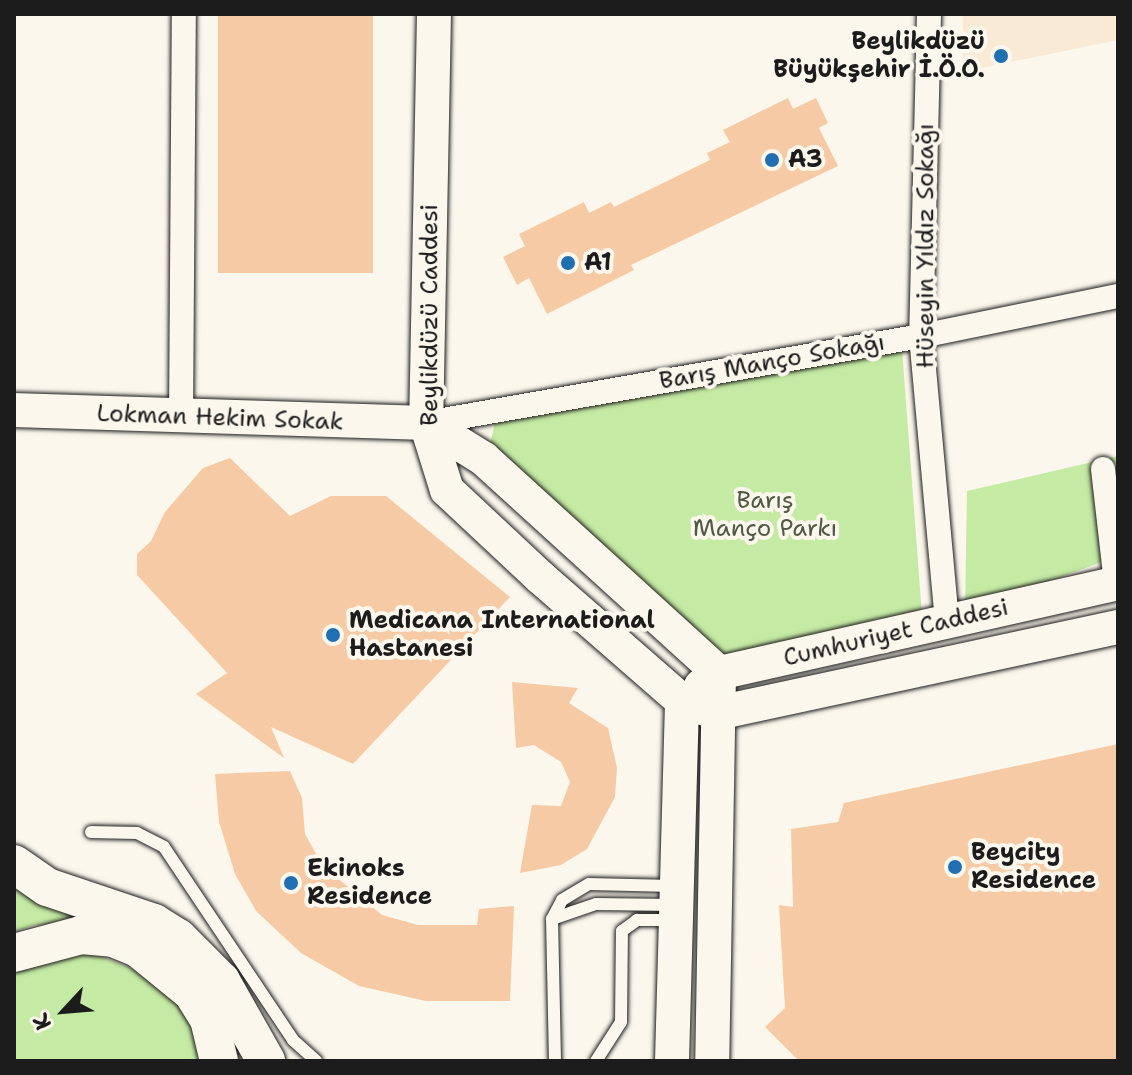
<!DOCTYPE html>
<meta charset="utf-8">
<style>
body{margin:0}
#map{position:relative;width:1132px;height:1075px;overflow:hidden;background:#fbf7ec;font-family:"Shantell Sans",sans-serif}
div>[style]{position:absolute}
.built>*{inset:0;background:#f9ead6}
.green>*{inset:0;background:#c5eaa3}
.building>*{inset:0;background:#f5caa4;transform-origin:0 0}
.roads{filter:drop-shadow(0 0 2px #1c1c1c) drop-shadow(0 0 2px #1c1c1c)}
.lane>*{height:12px;margin:-6px;padding:0 6px;transform-origin:6px;border-radius:6px;background:#fbf7ec}
.street>*{height:24px;margin:-12px;padding:0 12px;transform-origin:12px;border-radius:12px;background:#fbf7ec}
.secondary>*{height:34px;margin:-17px;padding:0 17px;transform-origin:17px;border-radius:17px;background:#fbf7ec}
.primary>*{height:38px;margin:-19px;padding:0 19px;transform-origin:19px;border-radius:19px;background:#fbf7ec}
.dots>*{width:22px;height:22px;translate:-50% -50%;box-sizing:border-box;border:4px solid #fbf7ec;border-radius:50%}
span{translate:-50% -50%;white-space:nowrap;text-align:center;line-height:1.15;-webkit-text-stroke:8px #fbf7ec;paint-order:stroke}
.poi-label{font-size:24px;color:#1c1c1c;font-weight:700}
.right{translate:-100% -50%;text-align:right}
.left{translate:0 -50%;text-align:left}
.street-label{font-size:24px;color:#1c1c1c}
.park-label{font-size:24px;color:#4f5a44}
.frame{position:absolute;inset:0;border:16px solid #1c1c1c;pointer-events:none}
.north{position:absolute;left:24px;top:971px;width:80px;height:80px;-webkit-text-stroke:6px #fbf7ec;paint-order:stroke;rotate:244deg;font-size:22px;font-weight:700;line-height:32px;text-align:center;color:#1c1c1c}
.north::after{content:'';display:block;margin:auto;width:28px;height:36px;background:#1c1c1c;clip-path:polygon(50% 0,100% 100%,50% 72%,0 100%)}
</style>
<div id="map">
<div class="built">
<div style="clip-path:polygon(963px 14px,1118px 14px,1118px 40px,962px 72px)"></div>
</div>
<div class="green">
<div style="clip-path:polygon(902px 349px,923px 629px,720px 664px,490px 444px,495px 423px)"></div>
<div style="clip-path:polygon(1118px 456px,1118px 556px,965px 612px,967px 491px)"></div>
<div style="clip-path:polygon(14px 883px,103px 922px,34px 925px,14px 932px)"></div>
<div style="clip-path:polygon(86px 951px,149px 975px,176px 992px,196px 1028px,199px 1061px,14px 1061px,14px 975px,23px 964px)"></div>
</div>
<div class="building">
<div style="left:218px;top:14px;width:155px;height:259px"></div>
<div style="clip-path:polygon(788px 98px,793px 109px,816px 98px,828px 123px,819px 128px,838px 166px,631px 265px,634px 270px,547px 314px,529px 278px,517px 285px,503px 257px,525px 246px,519px 234px,584px 202px,589px 213px,611px 202px,614px 207px,710px 160px,707px 153px,730px 142px,723px 130px)"></div>
<div style="clip-path:polygon(230px 458px,290px 516px,331px 496px,386px 496px,510px 597px,353px 764px,271px 727px,284px 758px,196px 694px,227px 673px,137px 575px,137px 554px,151px 541px,165px 512px,203px 468px)"></div>
<div style="clip-path:polygon(512px 682px,578px 688px,569px 703px,608px 728px,617px 768px,615px 797px,587px 849px,561px 865px,520px 873px,532px 805px,561px 806px,570px 782px,561px 762px,534px 745px,516px 748px)"></div>
<div style="clip-path:polygon(1118px 744px,1118px 1061px,799px 1061px,765px 1027px,785px 1008px,779px 905px,793px 907px,791px 829px,838px 822px,844px 803px)"></div>
<div style="clip-path:polygon(290px 771px,302px 798px,305px 834px,323px 866px,382px 915px,418px 925px,477px 925px,479px 909px,514px 906px,510px 1001px,426px 1001px,359px 986px,301px 953px,256px 911px,235px 874px,219px 822px,215px 774px)"></div>
</div>
<div class="roads">
<div class="lane">
<div style="left:91px;top:832px;width:46px;rotate:1.2deg"></div>
<div style="left:137px;top:833px;width:30px;rotate:27deg"></div>
<div style="left:164px;top:847px;width:232px;rotate:56.2deg"></div>
<div style="left:293px;top:1040px;width:31px;rotate:42deg"></div>
<div style="left:552px;top:919px;width:46px;rotate:-18.8deg"></div>
<div style="left:596px;top:904px;width:79px;rotate:0.7deg"></div>
<div style="left:555px;top:1061px;width:142px;rotate:-91.2deg"></div>
<div style="left:552px;top:919px;width:21px;rotate:-62deg"></div>
<div style="left:562px;top:900px;width:31px;rotate:-31deg"></div>
<div style="left:589px;top:884px;width:85px;rotate:1.3deg"></div>
<div style="left:596px;top:1061px;width:46px;rotate:-57.3deg"></div>
<div style="left:621px;top:1022px;width:91px;rotate:-89.4deg"></div>
<div style="left:622px;top:931px;width:19px;rotate:-36deg"></div>
<div style="left:637px;top:920px;width:35px"></div>
</div>
<div class="street">
<div style="left:929px;top:14px;width:322px;rotate:91.4deg"></div>
<div style="left:921px;top:336px;width:286px;rotate:84.8deg"></div>
<div style="left:181px;top:419px;width:405px;rotate:-89.6deg"></div>
<div style="left:426px;top:423px;width:503px;rotate:-9.97deg"></div>
<div style="left:921px;top:336px;width:201px;rotate:-11.5deg"></div>
<div style="left:1103px;top:469px;width:115px;rotate:83.5deg"></div>
</div>
<div class="secondary">
<div style="left:434px;top:14px;width:409px;rotate:91.1deg"></div>
<div style="left:426px;top:423px;width:70px;rotate:72.6deg"></div>
<div style="left:447px;top:490px;width:127px;rotate:43.1deg"></div>
<div style="left:540px;top:577px;width:189px;rotate:41.1deg"></div>
<div style="left:682px;top:701px;width:37px;rotate:19deg"></div>
<div style="left:717px;top:713px;width:410px;rotate:-12.1deg"></div>
<div style="left:14px;top:410px;width:412px;rotate:1.8deg"></div>
<div style="left:426px;top:423px;width:68px;rotate:31.8deg"></div>
<div style="left:484px;top:459px;width:318px;rotate:42.3deg"></div>
<div style="left:719px;top:673px;width:388px;rotate:91deg"></div>
<div style="left:701px;top:686px;width:22px;rotate:-36deg"></div>
<div style="left:719px;top:673px;width:409px;rotate:-12.7deg"></div>
<div style="left:672px;top:1061px;width:360px;rotate:-88.4deg"></div>
</div>
<div class="primary">
<div style="left:14px;top:864px;width:40px;rotate:34.9deg"></div>
<div style="left:47px;top:887px;width:113px;rotate:18.6deg"></div>
<div style="left:154px;top:923px;width:28px;rotate:32deg"></div>
<div style="left:178px;top:938px;width:61px;rotate:45deg"></div>
<div style="left:221px;top:981px;width:92px;rotate:60.6deg"></div>
<div style="left:14px;top:953px;width:69px;rotate:-15deg"></div>
<div style="left:81px;top:935px;width:32px;rotate:5deg"></div>
<div style="left:113px;top:938px;width:27px;rotate:22deg"></div>
<div style="left:138px;top:948px;width:70px;rotate:39.2deg"></div>
<div style="left:192px;top:992px;width:32px;rotate:58deg"></div>
<div style="left:209px;top:1019px;width:43px;rotate:76.6deg"></div>
</div>
</div>
<div class="dots">
<div style="left:1001px;top:56px;background:#1f6fb2"></div>
<div style="left:772px;top:160px;background:#1f6fb2"></div>
<div style="left:568px;top:263px;background:#1f6fb2"></div>
<div style="left:333px;top:635px;background:#1f6fb2"></div>
<div style="left:955px;top:867px;background:#1f6fb2"></div>
<div style="left:291px;top:883px;background:#1f6fb2"></div>
</div>
<div class="poi-label">
<span class="right" style="left:985px;top:56px">Beylikdüzü<br>Büyükşehir İ.Ö.O.</span>
<span class="left" style="left:788px;top:160px">A3</span>
<span class="left" style="left:584px;top:263px">A1</span>
<span class="left" style="left:349px;top:635px">Medicana International<br>Hastanesi</span>
<span class="left" style="left:971px;top:867px">Beycity<br>Residence</span>
<span class="left" style="left:307px;top:883px">Ekinoks<br>Residence</span>
</div>
<div class="street-label">
<span style="left:926px;top:246px;rotate:-90deg">Hüseyin Yıldız Sokağı</span>
<span style="left:430px;top:315px;rotate:-90deg">Beylikdüzü Caddesi</span>
<span style="left:772px;top:362px;rotate:-10deg">Barış Manço Sokağı</span>
<span style="left:220px;top:418px;rotate:2deg">Lokman Hekim Sokak</span>
<span style="left:896px;top:633px;rotate:-13deg">Cumhuriyet Caddesi</span>
</div>
<div class="park-label">
<span style="left:765px;top:515px">Barış<br>Manço Parkı</span>
</div>
<div class="frame"></div>
<div class="north">K</div>
</div>
